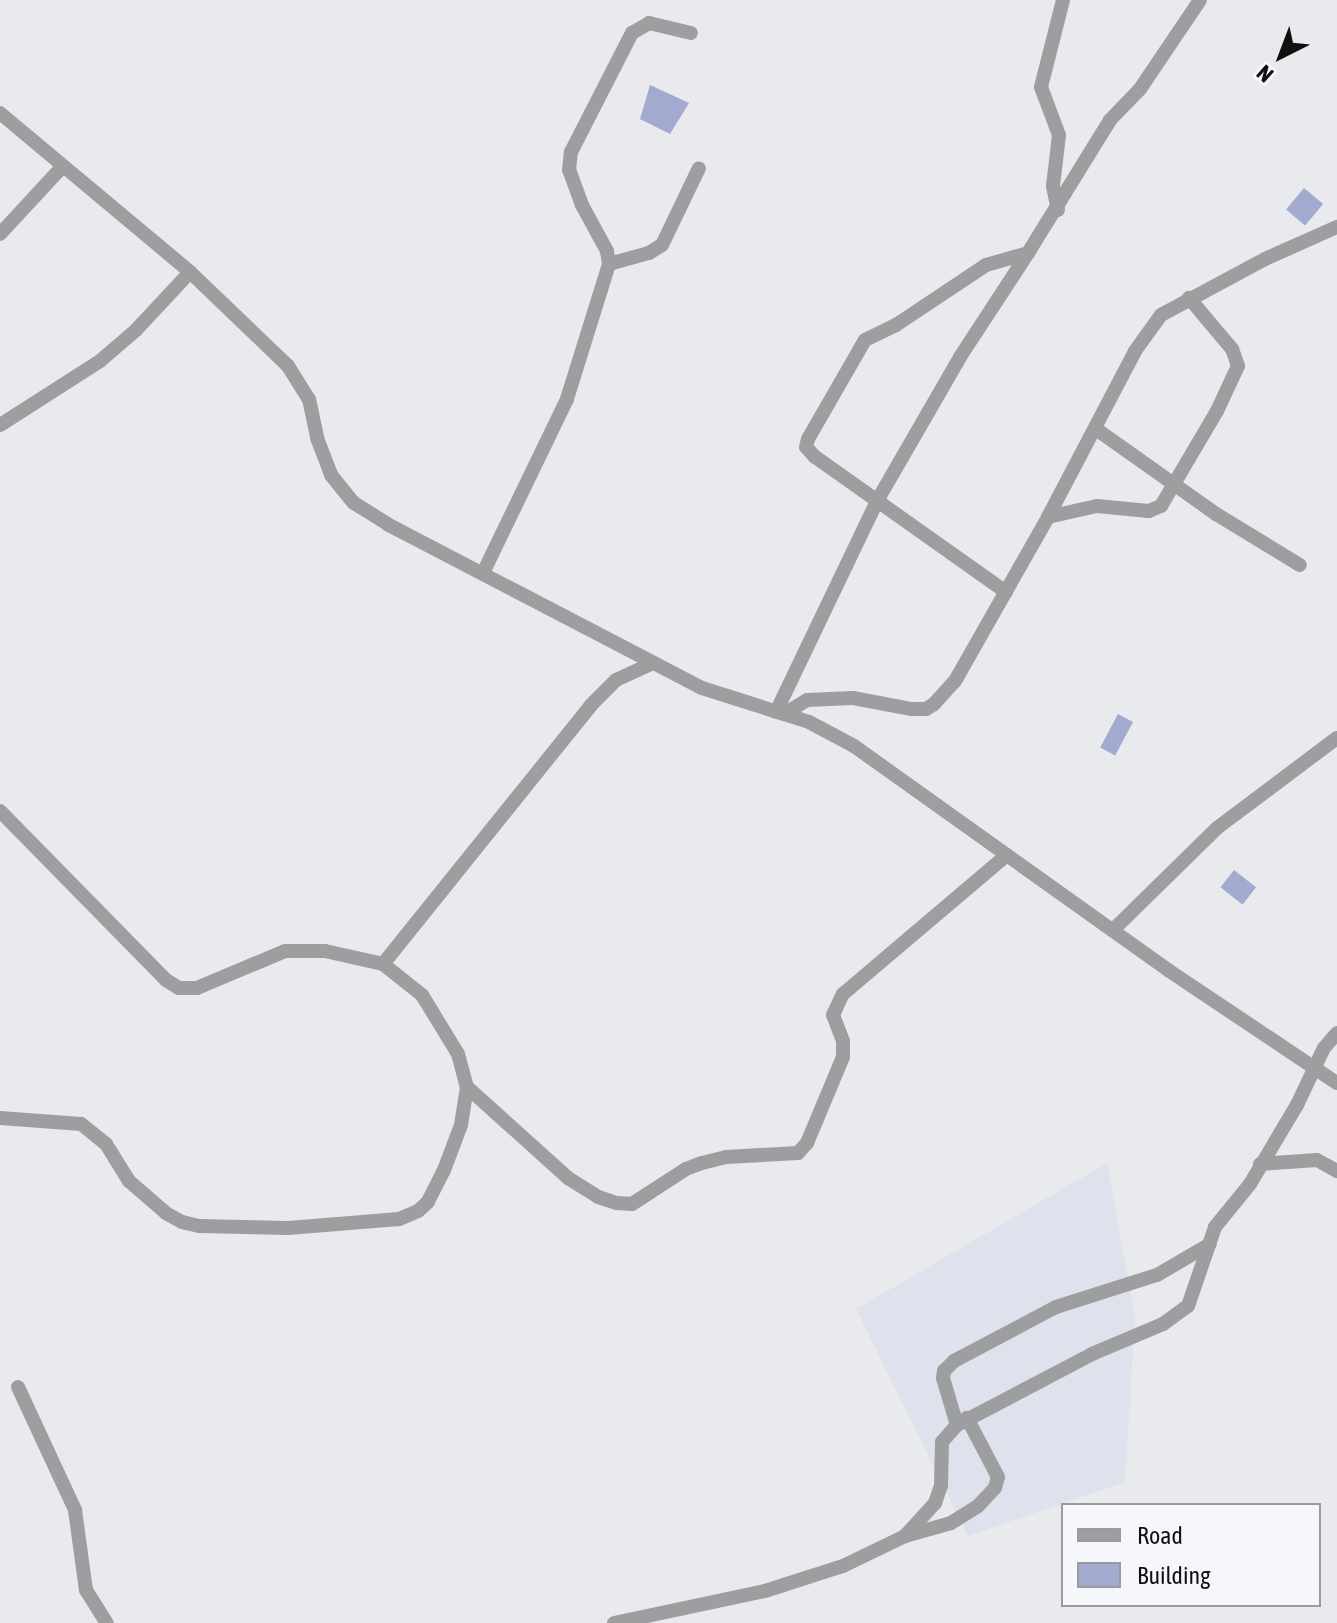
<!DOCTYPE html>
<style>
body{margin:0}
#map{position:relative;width:1337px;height:1623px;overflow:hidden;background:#e9eaee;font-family:"Asap Condensed",sans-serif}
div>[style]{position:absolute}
.built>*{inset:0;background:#dfe1ed}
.building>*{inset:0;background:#a2aacf;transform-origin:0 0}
.minor>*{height:14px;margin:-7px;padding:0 7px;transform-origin:7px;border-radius:7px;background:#9d9ea0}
span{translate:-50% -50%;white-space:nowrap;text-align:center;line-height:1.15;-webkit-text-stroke:7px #f6f7fb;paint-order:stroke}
.legend{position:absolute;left:1061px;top:1503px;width:260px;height:104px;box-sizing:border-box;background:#f6f7fb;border:2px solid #9a9b9d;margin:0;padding:10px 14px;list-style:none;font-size:24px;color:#101011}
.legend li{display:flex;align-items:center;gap:16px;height:40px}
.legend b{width:40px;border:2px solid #9a9b9d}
.north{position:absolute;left:1241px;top:16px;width:80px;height:80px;-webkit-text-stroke:6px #f6f7fb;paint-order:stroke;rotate:222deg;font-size:22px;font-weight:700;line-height:32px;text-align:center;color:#101011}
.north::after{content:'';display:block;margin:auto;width:28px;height:36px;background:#101011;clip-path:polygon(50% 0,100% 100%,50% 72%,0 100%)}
</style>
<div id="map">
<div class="built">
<div style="clip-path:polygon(1107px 1163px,1135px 1317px,1125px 1482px,968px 1536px,856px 1309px)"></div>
</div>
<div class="building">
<div style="clip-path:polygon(650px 85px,689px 103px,670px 134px,640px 119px)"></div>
<div style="left:1304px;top:188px;width:25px;height:28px;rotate:40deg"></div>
<div style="left:1118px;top:714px;width:17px;height:38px;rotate:28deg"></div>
<div style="left:1234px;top:870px;width:28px;height:22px;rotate:38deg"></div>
</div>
<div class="minor">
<div style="left:0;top:113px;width:248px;rotate:39.9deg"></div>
<div style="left:190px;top:272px;width:136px;rotate:43.8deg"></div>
<div style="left:288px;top:366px;width:39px;rotate:58deg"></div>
<div style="left:309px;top:399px;width:40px;rotate:78deg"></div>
<div style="left:317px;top:438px;width:40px;rotate:69deg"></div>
<div style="left:331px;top:475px;width:36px;rotate:51deg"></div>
<div style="left:354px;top:503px;width:39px;rotate:32deg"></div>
<div style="left:387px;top:524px;width:355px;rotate:27.5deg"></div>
<div style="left:702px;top:688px;width:112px;rotate:17.6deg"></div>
<div style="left:809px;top:722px;width:51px;rotate:28.1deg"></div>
<div style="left:854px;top:746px;width:386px;rotate:35.5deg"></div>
<div style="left:1168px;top:970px;width:203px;rotate:33.8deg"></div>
<div style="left:1058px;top:210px;width:25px;rotate:-102deg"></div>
<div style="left:1053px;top:186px;width:51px;rotate:-83.3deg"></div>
<div style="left:1059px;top:135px;width:51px;rotate:-110.6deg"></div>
<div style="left:1041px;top:87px;width:90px;rotate:-75.8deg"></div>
<div style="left:0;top:234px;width:91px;rotate:-47.2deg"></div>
<div style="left:609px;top:264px;width:41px;rotate:-15.4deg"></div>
<div style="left:649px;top:253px;width:15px;rotate:-32deg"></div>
<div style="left:662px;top:245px;width:85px;rotate:-64.3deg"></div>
<div style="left:0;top:425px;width:119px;rotate:-32.6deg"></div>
<div style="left:100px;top:361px;width:48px;rotate:-40.7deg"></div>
<div style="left:136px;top:330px;width:79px;rotate:-47deg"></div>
<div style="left:1096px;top:429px;width:147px;rotate:35.3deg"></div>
<div style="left:1216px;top:514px;width:98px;rotate:31.3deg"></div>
<div style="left:1048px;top:517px;width:50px;rotate:-12.7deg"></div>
<div style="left:1097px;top:506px;width:52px;rotate:5.5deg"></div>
<div style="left:1149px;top:511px;width:13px;rotate:-23deg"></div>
<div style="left:1161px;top:506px;width:110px;rotate:-59.5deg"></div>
<div style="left:1217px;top:411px;width:50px;rotate:-65deg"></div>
<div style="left:1238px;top:366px;width:18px;rotate:-109deg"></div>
<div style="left:1232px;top:349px;width:67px;rotate:-130.1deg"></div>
<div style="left:483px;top:573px;width:193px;rotate:-64.2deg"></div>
<div style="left:567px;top:399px;width:141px;rotate:-72.7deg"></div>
<div style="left:609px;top:264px;width:13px;rotate:-99deg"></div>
<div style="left:607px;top:251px;width:52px;rotate:-118.5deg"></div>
<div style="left:582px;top:205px;width:37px;rotate:-110deg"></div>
<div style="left:569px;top:170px;width:18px;rotate:-84deg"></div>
<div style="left:571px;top:152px;width:134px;rotate:-62.9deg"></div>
<div style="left:632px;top:33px;width:20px;rotate:-30deg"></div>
<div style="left:649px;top:23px;width:43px;rotate:13.4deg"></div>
<div style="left:1006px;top:592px;width:234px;rotate:-144.7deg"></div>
<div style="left:815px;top:457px;width:13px;rotate:-132deg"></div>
<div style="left:806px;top:447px;width:8px;rotate:-76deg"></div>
<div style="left:808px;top:439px;width:114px;rotate:-60.1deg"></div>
<div style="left:865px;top:340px;width:34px;rotate:-26deg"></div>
<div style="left:896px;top:325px;width:108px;rotate:-33.7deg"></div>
<div style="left:986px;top:265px;width:44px;rotate:-15.9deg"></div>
<div style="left:1028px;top:253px;width:156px;rotate:-58.3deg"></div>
<div style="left:1110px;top:120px;width:43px;rotate:-45.9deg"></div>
<div style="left:1140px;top:89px;width:107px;rotate:-56deg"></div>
<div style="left:776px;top:712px;width:234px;rotate:-64.4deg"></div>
<div style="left:877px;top:501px;width:166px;rotate:-60deg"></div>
<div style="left:960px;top:357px;width:124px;rotate:-56.8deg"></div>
<div style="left:784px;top:714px;width:27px;rotate:-31deg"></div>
<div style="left:807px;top:700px;width:46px;rotate:-2.5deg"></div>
<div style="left:853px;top:698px;width:60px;rotate:10.6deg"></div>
<div style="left:912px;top:709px;width:14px"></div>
<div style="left:926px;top:709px;width:9px;rotate:-32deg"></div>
<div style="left:934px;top:704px;width:31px;rotate:-48deg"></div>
<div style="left:955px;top:681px;width:189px;rotate:-60.4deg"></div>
<div style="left:1048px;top:517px;width:187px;rotate:-62.3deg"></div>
<div style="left:1135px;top:351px;width:44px;rotate:-54.2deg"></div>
<div style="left:1161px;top:315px;width:118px;rotate:-28.3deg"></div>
<div style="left:1265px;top:259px;width:79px;rotate:-24deg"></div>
<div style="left:0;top:811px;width:237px;rotate:45.5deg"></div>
<div style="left:166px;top:980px;width:15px;rotate:32deg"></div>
<div style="left:179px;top:988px;width:18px"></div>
<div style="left:197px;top:988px;width:95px;rotate:-22.8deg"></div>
<div style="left:285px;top:951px;width:40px"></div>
<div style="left:325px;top:951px;width:59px;rotate:12.6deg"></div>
<div style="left:383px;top:964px;width:50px;rotate:38.5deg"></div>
<div style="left:422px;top:995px;width:69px;rotate:58.6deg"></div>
<div style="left:458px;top:1054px;width:34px;rotate:75deg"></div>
<div style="left:467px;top:1087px;width:38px;rotate:99deg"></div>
<div style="left:461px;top:1125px;width:48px;rotate:110.7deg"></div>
<div style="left:444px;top:1170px;width:36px;rotate:117deg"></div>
<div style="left:428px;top:1202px;width:13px;rotate:138deg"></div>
<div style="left:418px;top:1211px;width:21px;rotate:157deg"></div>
<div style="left:399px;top:1219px;width:111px;rotate:175.4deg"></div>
<div style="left:288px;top:1228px;width:89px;rotate:-178.7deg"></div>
<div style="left:199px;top:1226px;width:17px;rotate:-167deg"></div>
<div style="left:182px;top:1222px;width:18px;rotate:-151deg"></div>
<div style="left:166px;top:1213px;width:49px;rotate:-139.1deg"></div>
<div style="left:129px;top:1181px;width:44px;rotate:-121.9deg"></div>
<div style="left:106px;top:1144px;width:32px;rotate:-141deg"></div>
<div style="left:81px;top:1124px;width:81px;rotate:-175.8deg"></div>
<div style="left:1113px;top:930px;width:146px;rotate:-44.4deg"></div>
<div style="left:1217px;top:828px;width:150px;rotate:-36.9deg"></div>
<div style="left:383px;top:964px;width:332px;rotate:-51.2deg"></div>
<div style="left:591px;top:705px;width:35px;rotate:-45deg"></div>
<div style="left:616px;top:680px;width:41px;rotate:-24.7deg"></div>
<div style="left:467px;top:1087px;width:136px;rotate:42deg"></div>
<div style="left:568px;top:1178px;width:36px;rotate:32deg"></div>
<div style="left:598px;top:1197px;width:20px;rotate:18deg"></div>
<div style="left:617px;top:1203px;width:15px;rotate:4deg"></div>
<div style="left:632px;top:1204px;width:64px;rotate:-32.9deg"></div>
<div style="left:686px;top:1169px;width:17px;rotate:-21deg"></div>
<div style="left:702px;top:1163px;width:25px;rotate:-14deg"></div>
<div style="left:726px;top:1157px;width:72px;rotate:-3.2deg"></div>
<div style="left:798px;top:1153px;width:13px;rotate:-48deg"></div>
<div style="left:807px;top:1143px;width:93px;rotate:-67.3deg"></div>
<div style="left:843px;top:1057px;width:16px;rotate:-90deg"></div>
<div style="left:843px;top:1041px;width:28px;rotate:-111deg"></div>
<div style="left:833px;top:1015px;width:23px;rotate:-65deg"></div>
<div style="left:843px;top:994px;width:215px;rotate:-40.3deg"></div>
<div style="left:1260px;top:1164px;width:57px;rotate:-4deg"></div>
<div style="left:1317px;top:1160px;width:23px;rotate:29deg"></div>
<div style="left:18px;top:1387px;width:136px;rotate:65.1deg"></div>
<div style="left:75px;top:1510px;width:81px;rotate:82.2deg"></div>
<div style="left:86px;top:1590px;width:39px;rotate:58deg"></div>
<div style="left:957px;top:1425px;width:49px;rotate:-106.6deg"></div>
<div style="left:943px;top:1378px;width:7px;rotate:-82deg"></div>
<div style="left:944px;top:1371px;width:14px;rotate:-45deg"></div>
<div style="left:954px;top:1361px;width:115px;rotate:-27.9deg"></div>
<div style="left:1056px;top:1307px;width:106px;rotate:-17.6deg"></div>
<div style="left:1157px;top:1275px;width:61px;rotate:-30.3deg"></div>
<div style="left:905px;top:1536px;width:48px;rotate:-15.8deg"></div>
<div style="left:951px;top:1523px;width:32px;rotate:-32deg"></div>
<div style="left:978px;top:1506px;width:25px;rotate:-47deg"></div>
<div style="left:995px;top:1488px;width:11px;rotate:-75deg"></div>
<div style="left:998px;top:1477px;width:67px;rotate:-117.7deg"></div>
<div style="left:614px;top:1623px;width:154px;rotate:-12deg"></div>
<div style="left:765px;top:1591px;width:82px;rotate:-17.8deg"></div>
<div style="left:843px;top:1566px;width:69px;rotate:-25.8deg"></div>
<div style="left:905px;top:1536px;width:45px;rotate:-47.7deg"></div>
<div style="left:935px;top:1503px;width:18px;rotate:-71deg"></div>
<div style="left:941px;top:1486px;width:44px;rotate:-88.7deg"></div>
<div style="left:942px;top:1442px;width:23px;rotate:-49deg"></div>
<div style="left:957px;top:1425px;width:153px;rotate:-27.7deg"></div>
<div style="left:1092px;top:1354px;width:77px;rotate:-22.9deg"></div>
<div style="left:1163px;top:1324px;width:31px;rotate:-36deg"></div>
<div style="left:1188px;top:1306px;width:83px;rotate:-71.1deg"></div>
<div style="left:1215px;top:1227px;width:55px;rotate:-50.9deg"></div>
<div style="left:1250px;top:1184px;width:92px;rotate:-59.3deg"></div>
<div style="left:1297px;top:1105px;width:63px;rotate:-64.7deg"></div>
<div style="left:1324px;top:1048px;width:20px;rotate:-49deg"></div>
</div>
<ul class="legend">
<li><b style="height:10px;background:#9d9ea0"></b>Road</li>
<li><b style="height:22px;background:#a2aacf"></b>Building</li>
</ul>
<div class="north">N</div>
</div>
